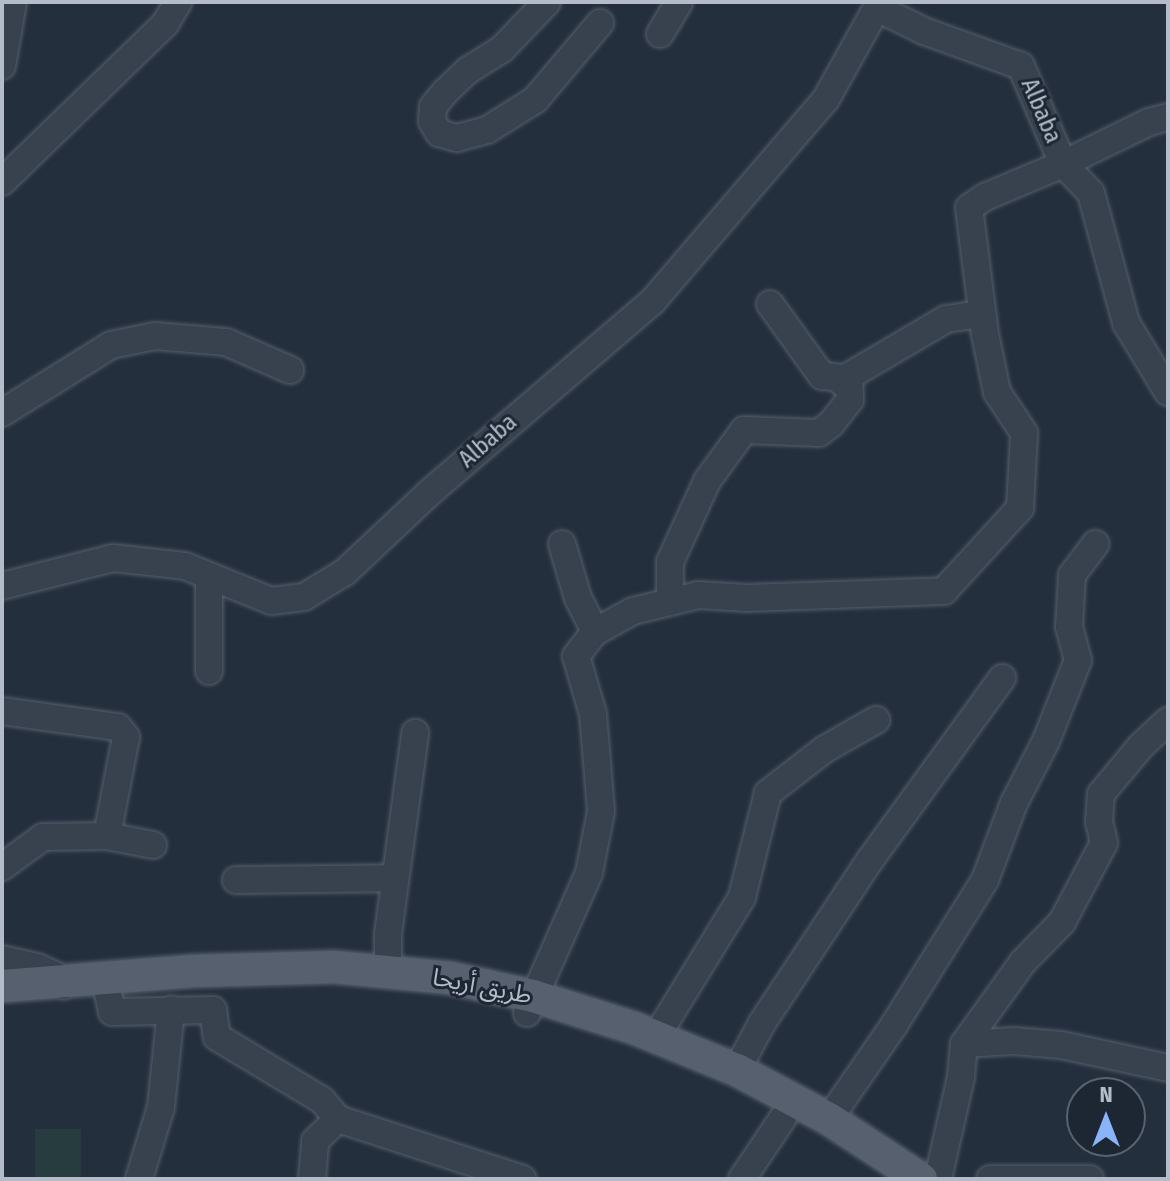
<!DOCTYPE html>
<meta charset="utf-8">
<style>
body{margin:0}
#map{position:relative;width:1170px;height:1181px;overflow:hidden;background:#242f3e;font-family:"Fira Sans Condensed","Noto Sans Arabic",sans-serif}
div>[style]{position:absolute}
.green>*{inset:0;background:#263c3f;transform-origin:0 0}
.roads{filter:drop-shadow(0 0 2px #565f6c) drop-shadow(0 0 2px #565f6c)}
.minor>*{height:26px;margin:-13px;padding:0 13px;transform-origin:13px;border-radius:13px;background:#38414e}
.major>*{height:32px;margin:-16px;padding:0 16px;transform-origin:16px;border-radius:16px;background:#56606e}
span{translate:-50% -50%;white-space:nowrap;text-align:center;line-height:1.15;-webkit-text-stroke:6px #1d2633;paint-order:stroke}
.street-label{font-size:24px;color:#b4bcc9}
.frame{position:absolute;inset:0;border:4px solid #b4bcc9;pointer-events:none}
.north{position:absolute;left:1066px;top:1077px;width:80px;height:80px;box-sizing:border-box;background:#1d2633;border:2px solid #59626f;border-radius:50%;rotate:0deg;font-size:22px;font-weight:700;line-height:32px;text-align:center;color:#b4bcc9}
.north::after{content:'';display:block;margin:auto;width:28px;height:36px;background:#8ab4f8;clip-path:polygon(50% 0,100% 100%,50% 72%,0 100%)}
</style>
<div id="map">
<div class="green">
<div style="left:81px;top:1129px;width:50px;height:46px;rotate:90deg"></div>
</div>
<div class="roads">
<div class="minor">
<div style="left:547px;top:2px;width:65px;rotate:133.8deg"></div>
<div style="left:502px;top:49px;width:40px;rotate:148deg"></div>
<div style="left:468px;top:70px;width:32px;rotate:136deg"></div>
<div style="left:445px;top:92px;width:19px;rotate:129deg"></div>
<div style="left:433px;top:107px;width:14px;rotate:94deg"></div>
<div style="left:432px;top:121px;width:14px;rotate:60deg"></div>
<div style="left:439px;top:133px;width:19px;rotate:16deg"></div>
<div style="left:457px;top:138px;width:31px;rotate:-15deg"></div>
<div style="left:487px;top:130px;width:57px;rotate:-32deg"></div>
<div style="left:535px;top:100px;width:101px;rotate:-49.8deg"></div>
<div style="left:660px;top:34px;width:37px;rotate:-59deg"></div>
<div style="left:2px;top:66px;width:65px;rotate:-80.2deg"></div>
<div style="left:1168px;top:117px;width:20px;rotate:165deg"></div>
<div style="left:1149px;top:122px;width:96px;rotate:154deg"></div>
<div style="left:1063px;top:164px;width:40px;rotate:46deg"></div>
<div style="left:1091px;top:193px;width:135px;rotate:74.9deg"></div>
<div style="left:1126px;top:323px;width:81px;rotate:58.7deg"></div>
<div style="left:2px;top:182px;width:227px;rotate:-44.1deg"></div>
<div style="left:165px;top:24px;width:26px;rotate:-59deg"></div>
<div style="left:770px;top:304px;width:89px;rotate:54.2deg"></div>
<div style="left:822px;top:376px;width:13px;rotate:4deg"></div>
<div style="left:835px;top:377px;width:17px;rotate:36deg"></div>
<div style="left:2px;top:413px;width:128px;rotate:-32deg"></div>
<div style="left:111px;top:345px;width:45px;rotate:-11.6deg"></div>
<div style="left:155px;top:336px;width:71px;rotate:4.8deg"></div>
<div style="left:226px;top:342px;width:70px;rotate:23.6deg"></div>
<div style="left:562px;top:544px;width:56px;rotate:73.5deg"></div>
<div style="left:578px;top:598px;width:38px;rotate:63deg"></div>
<div style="left:2px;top:586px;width:114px;rotate:-14.2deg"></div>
<div style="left:113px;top:558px;width:72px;rotate:6.3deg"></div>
<div style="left:185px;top:566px;width:93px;rotate:22.1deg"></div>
<div style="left:271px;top:601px;width:33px;rotate:-7deg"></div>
<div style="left:304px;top:597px;width:48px;rotate:-31.4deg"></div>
<div style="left:345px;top:572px;width:115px;rotate:-43.2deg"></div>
<div style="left:429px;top:493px;width:294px;rotate:-40.6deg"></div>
<div style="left:652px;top:302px;width:267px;rotate:-49.4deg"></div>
<div style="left:826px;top:99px;width:111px;rotate:-60.9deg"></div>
<div style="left:670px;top:602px;width:40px;rotate:-90deg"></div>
<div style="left:670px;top:562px;width:89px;rotate:-65.4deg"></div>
<div style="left:707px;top:481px;width:63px;rotate:-54deg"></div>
<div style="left:744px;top:430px;width:75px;rotate:2.3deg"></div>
<div style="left:819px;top:433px;width:15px;rotate:-37deg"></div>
<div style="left:831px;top:424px;width:31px;rotate:-52deg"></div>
<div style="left:850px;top:400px;width:24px;rotate:-92deg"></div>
<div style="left:849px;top:376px;width:113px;rotate:-30.4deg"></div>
<div style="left:946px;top:319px;width:36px;rotate:-8deg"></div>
<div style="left:209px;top:671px;width:95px;rotate:-90deg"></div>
<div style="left:2px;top:711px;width:117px;rotate:7.9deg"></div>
<div style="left:118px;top:727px;width:13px;rotate:51deg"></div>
<div style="left:126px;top:737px;width:101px;rotate:100.9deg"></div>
<div style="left:107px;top:836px;width:64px;rotate:179.1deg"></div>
<div style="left:43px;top:837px;width:51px;rotate:143.8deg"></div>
<div style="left:107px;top:836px;width:47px;rotate:11.1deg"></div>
<div style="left:236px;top:880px;width:159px;rotate:-0.7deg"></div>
<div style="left:2px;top:959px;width:36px;rotate:13deg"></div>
<div style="left:37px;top:967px;width:24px;rotate:24deg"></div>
<div style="left:59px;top:977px;width:10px;rotate:61deg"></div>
<div style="left:388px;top:972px;width:38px;rotate:-90deg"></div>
<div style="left:388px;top:934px;width:203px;rotate:-82.3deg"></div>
<div style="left:108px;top:994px;width:18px;rotate:77deg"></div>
<div style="left:112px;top:1012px;width:101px;rotate:-1.1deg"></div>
<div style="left:213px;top:1010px;width:27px;rotate:82deg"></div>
<div style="left:217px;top:1037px;width:122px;rotate:31deg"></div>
<div style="left:322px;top:1100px;width:25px;rotate:50deg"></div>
<div style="left:338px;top:1119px;width:194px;rotate:18deg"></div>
<div style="left:527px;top:1013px;width:153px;rotate:-66.1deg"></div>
<div style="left:589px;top:873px;width:63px;rotate:-79deg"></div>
<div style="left:601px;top:811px;width:97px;rotate:-94.7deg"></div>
<div style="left:593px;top:714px;width:60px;rotate:-106.3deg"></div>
<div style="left:576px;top:656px;width:31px;rotate:-52deg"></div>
<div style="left:595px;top:632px;width:43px;rotate:-28.9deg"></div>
<div style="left:633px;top:611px;width:67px;rotate:-13.8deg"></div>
<div style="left:698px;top:595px;width:49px;rotate:3.5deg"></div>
<div style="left:747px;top:598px;width:197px;rotate:-2deg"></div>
<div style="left:944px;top:591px;width:113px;rotate:-47.5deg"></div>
<div style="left:1020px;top:508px;width:75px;rotate:-86.9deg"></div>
<div style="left:1024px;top:433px;width:49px;rotate:-123.4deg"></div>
<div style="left:997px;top:392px;width:59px;rotate:-101.7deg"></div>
<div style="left:985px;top:334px;width:127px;rotate:-97.2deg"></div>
<div style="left:969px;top:208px;width:19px;rotate:-35deg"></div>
<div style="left:985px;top:197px;width:85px;rotate:-22.9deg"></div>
<div style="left:1063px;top:164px;width:107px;rotate:-113.2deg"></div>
<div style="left:1021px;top:66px;width:103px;rotate:-160.2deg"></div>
<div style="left:924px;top:31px;width:52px;rotate:-153.9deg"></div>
<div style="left:656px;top:1037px;width:164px;rotate:-58.4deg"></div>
<div style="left:742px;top:897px;width:107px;rotate:-76deg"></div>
<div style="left:768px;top:793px;width:72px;rotate:-37.7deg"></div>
<div style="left:825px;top:749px;width:59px;rotate:-29.6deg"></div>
<div style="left:964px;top:1044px;width:50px;rotate:-3.4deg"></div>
<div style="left:1014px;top:1041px;width:47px;rotate:4.9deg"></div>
<div style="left:1061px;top:1045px;width:109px;rotate:12.1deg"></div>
<div style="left:737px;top:1070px;width:53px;rotate:-62deg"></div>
<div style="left:762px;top:1023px;width:196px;rotate:-56.5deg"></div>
<div style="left:870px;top:860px;width:225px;rotate:-54deg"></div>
<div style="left:829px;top:1119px;width:114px;rotate:-55.3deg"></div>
<div style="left:894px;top:1025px;width:171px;rotate:-57.9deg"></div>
<div style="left:985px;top:880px;width:82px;rotate:-69.4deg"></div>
<div style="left:1014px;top:803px;width:70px;rotate:-62.7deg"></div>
<div style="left:1046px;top:741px;width:87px;rotate:-68.4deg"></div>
<div style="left:1078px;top:660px;width:34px;rotate:-105deg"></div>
<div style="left:1069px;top:627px;width:52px;rotate:-86.7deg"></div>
<div style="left:1072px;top:575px;width:39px;rotate:-53deg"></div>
<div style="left:139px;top:1179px;width:75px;rotate:-73deg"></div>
<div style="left:161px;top:1107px;width:98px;rotate:-84.1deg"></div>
<div style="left:312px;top:1179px;width:38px;rotate:-85deg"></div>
<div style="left:315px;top:1141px;width:32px;rotate:-44deg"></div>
<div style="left:742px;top:1179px;width:73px;rotate:-56.1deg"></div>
<div style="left:938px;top:1179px;width:105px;rotate:-77.3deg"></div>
<div style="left:961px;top:1077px;width:33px;rotate:-85deg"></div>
<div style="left:964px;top:1044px;width:101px;rotate:-54.3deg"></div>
<div style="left:1023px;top:962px;width:56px;rotate:-45.7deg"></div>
<div style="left:1062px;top:922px;width:89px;rotate:-62deg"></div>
<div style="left:1104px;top:843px;width:22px;rotate:-103deg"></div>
<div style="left:1099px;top:822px;width:28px;rotate:-86deg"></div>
<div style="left:1101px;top:794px;width:62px;rotate:-50.2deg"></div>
<div style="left:1141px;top:746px;width:37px;rotate:-43deg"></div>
<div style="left:990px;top:1179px;width:100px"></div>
</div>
<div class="major">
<div style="left:2px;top:986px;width:192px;rotate:-4.5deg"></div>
<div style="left:193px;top:971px;width:141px;rotate:-1.6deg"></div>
<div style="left:334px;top:967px;width:117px;rotate:5.4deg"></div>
<div style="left:450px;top:978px;width:85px;rotate:12.2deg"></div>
<div style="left:533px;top:996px;width:106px;rotate:17.6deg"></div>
<div style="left:634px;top:1028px;width:111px;rotate:22.2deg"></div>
<div style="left:737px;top:1070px;width:104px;rotate:28deg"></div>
<div style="left:829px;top:1119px;width:110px;rotate:33.1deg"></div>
</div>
</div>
<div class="street-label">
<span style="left:1041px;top:111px;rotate:67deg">Albaba</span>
<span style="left:488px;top:441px;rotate:-41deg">Albaba</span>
<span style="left:482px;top:987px;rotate:11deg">طريق أريحا</span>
</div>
<div class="frame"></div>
<div class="north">N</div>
</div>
